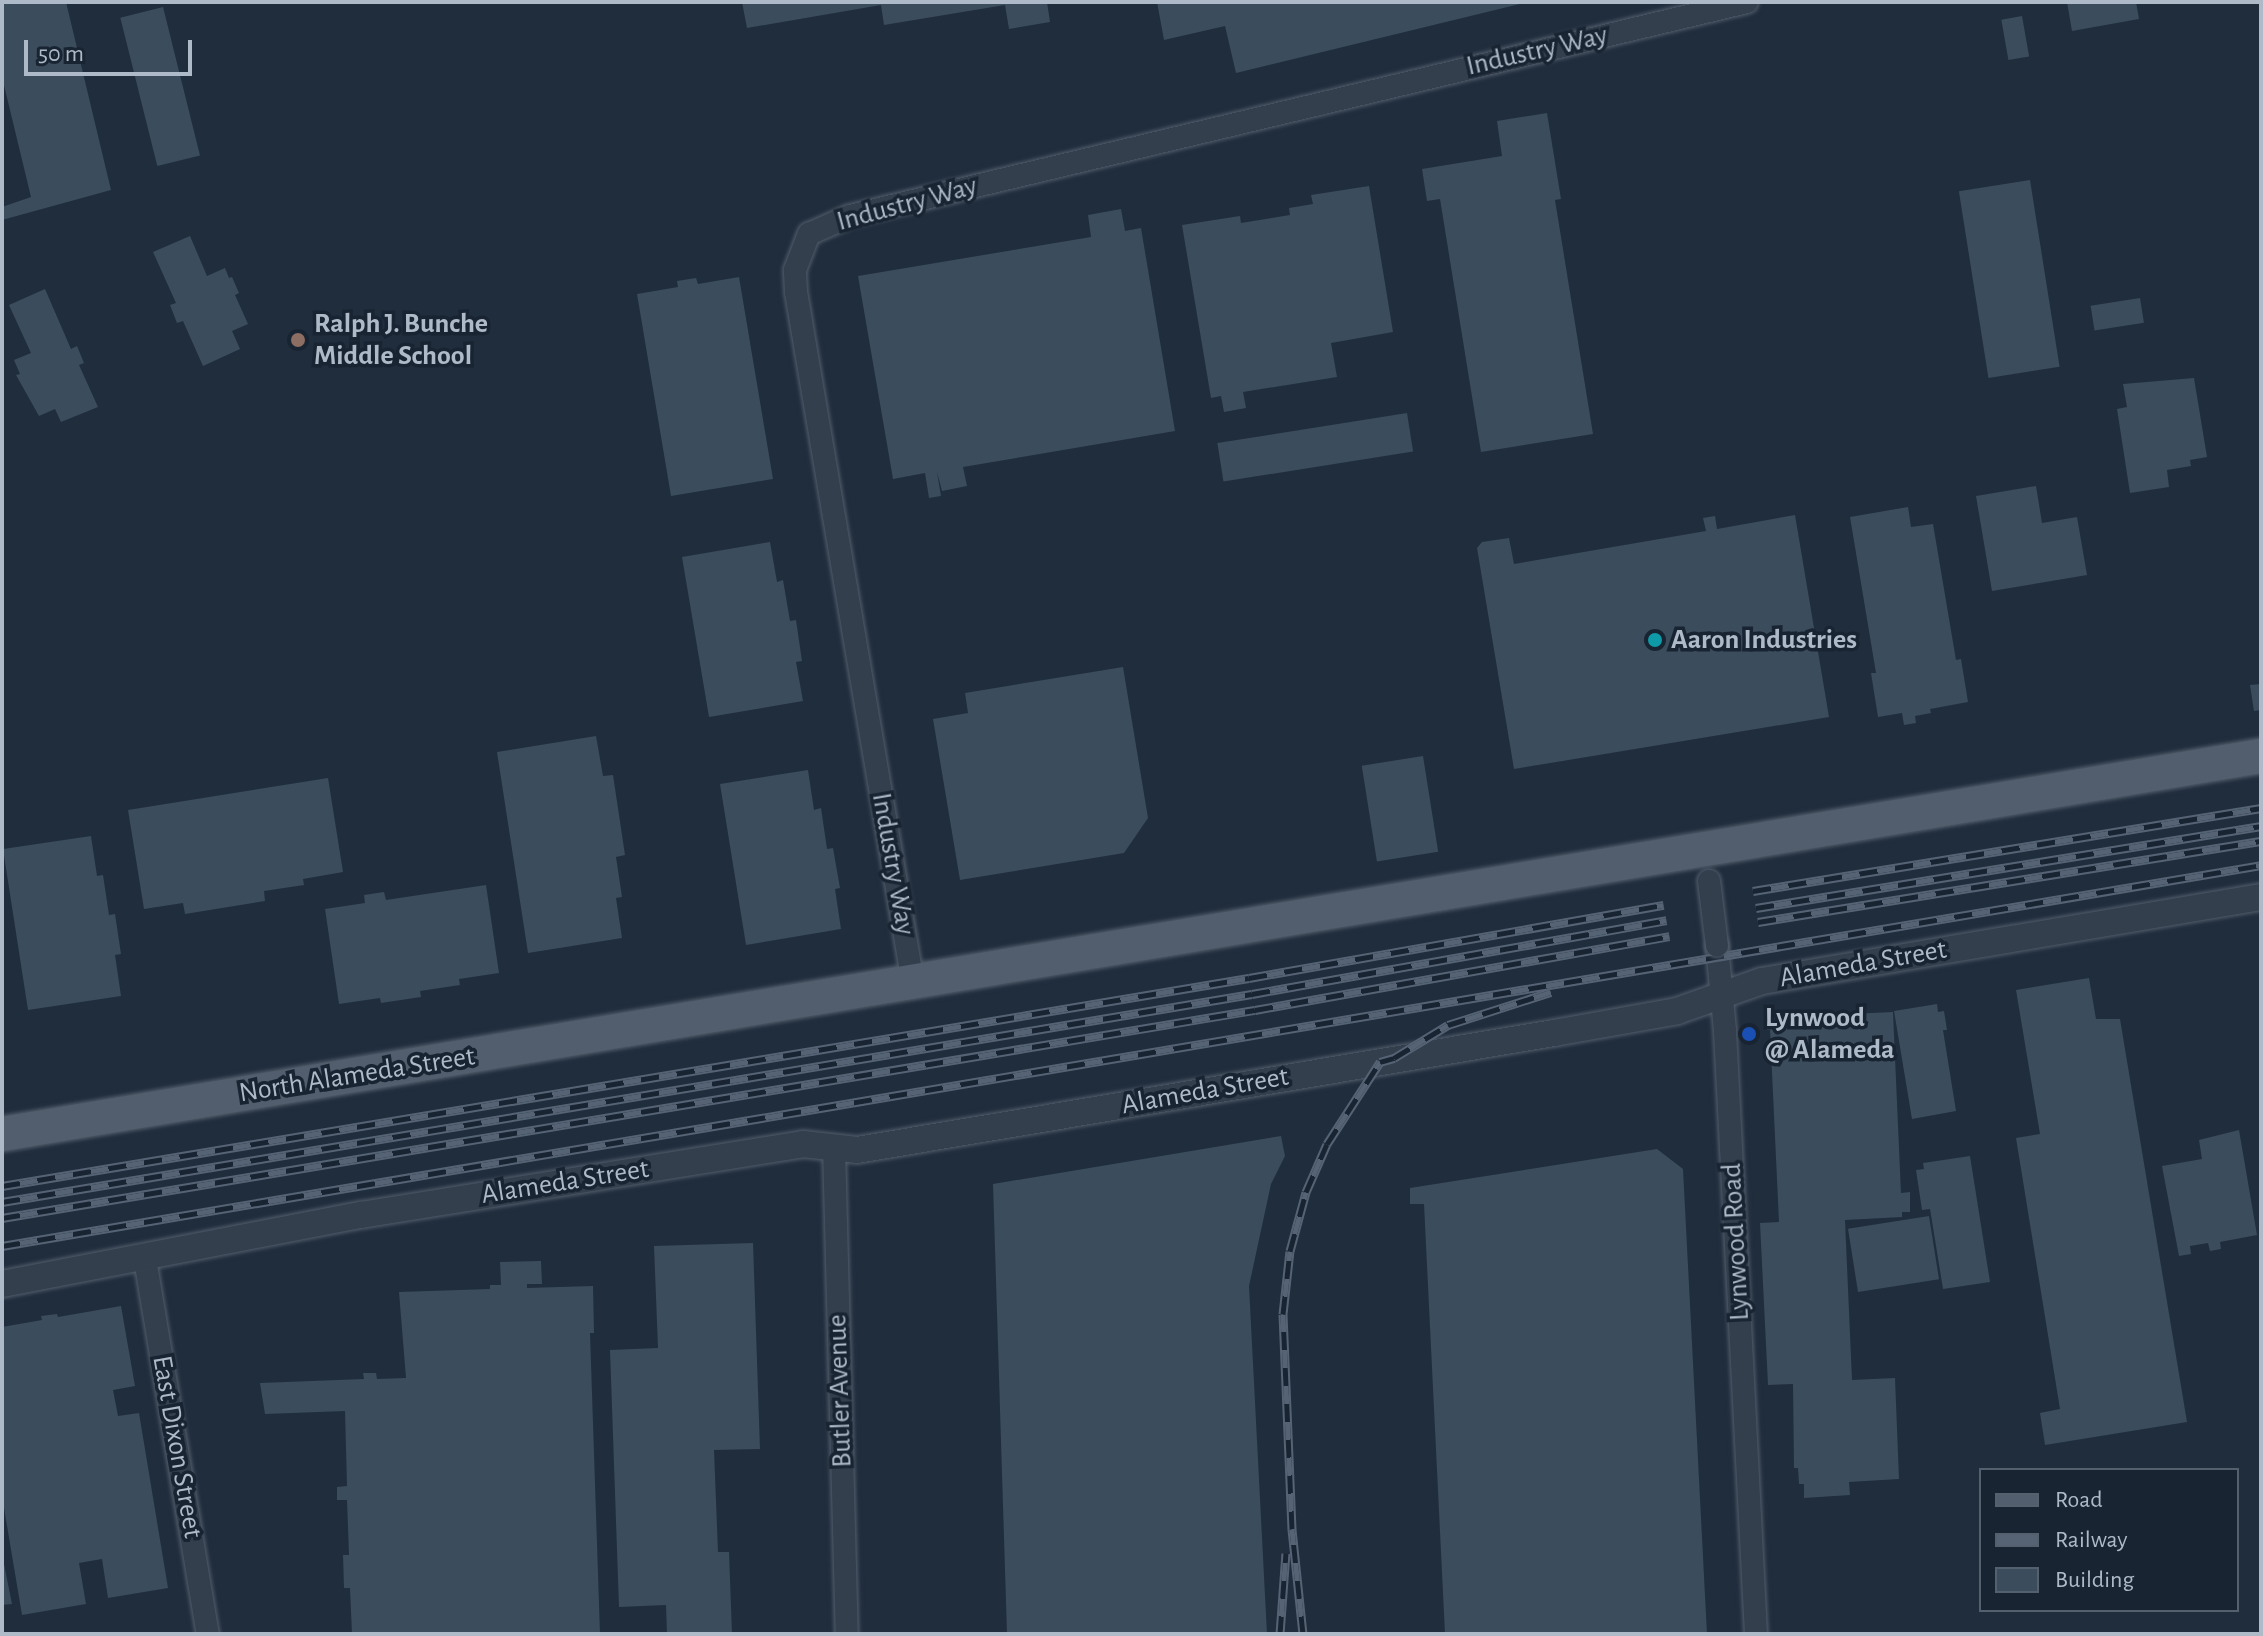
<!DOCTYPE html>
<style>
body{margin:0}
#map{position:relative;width:2263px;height:1636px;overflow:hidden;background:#202d3d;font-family:"Alegreya Sans",sans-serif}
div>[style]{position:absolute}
.building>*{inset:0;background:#3b4c5d;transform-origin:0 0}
.roads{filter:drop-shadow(0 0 2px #525d6b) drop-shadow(0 0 2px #525d6b)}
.minor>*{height:22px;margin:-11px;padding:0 11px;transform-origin:11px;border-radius:11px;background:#343f4d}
.tertiary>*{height:26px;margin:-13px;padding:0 13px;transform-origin:13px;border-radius:13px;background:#343f4d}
.primary>*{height:34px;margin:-17px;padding:0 17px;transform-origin:17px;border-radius:17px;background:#525e6d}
.rail>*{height:9px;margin-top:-4.5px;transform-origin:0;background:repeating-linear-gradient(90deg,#192432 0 18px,#556374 0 36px);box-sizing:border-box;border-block:2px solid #556374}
.bridges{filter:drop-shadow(0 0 2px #525d6b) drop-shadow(0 0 2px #525d6b)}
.minor-bridge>*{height:22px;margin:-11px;padding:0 11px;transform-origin:11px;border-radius:11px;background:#343f4d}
.dots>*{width:22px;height:22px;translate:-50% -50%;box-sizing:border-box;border:4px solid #192432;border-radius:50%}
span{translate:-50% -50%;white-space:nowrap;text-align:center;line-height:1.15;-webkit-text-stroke:7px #192432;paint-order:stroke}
.street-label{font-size:28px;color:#afbac9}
.poi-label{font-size:28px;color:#afbac9;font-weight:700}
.left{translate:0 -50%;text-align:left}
.frame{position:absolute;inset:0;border:4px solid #afbac9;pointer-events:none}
.legend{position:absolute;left:1979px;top:1468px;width:260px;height:144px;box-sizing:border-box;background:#192432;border:2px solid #55606e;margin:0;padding:10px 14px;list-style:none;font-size:24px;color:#afbac9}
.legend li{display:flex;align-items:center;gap:16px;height:40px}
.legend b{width:40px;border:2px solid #55606e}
.scale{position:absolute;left:24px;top:40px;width:168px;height:36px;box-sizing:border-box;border:4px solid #afbac9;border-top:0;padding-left:10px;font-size:24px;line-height:28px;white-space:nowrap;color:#afbac9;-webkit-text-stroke:6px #192432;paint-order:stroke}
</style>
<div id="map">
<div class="building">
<div style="clip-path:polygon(2px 2px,66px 2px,111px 190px,2px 220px,2px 207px,31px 197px,2px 77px)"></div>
<div style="clip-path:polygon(742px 2px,1047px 2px,1050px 22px,1009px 29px,1005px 5px,884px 25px,881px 5px,747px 28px)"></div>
<div style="clip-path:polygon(1157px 2px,1523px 2px,1524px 3px,1236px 73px,1225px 26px,1164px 40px)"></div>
<div style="clip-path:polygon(2067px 2px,2136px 2px,2139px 19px,2072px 31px)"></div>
<div style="left:163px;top:7px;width:153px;height:44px;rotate:76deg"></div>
<div style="left:2022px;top:16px;width:41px;height:21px;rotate:80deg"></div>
<div style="clip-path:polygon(1547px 113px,1561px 199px,1555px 200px,1593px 434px,1481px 452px,1440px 199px,1427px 201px,1422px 169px,1502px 156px,1497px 121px)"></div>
<div style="left:2030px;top:180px;width:189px;height:72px;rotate:81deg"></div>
<div style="clip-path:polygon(1369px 186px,1393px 332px,1331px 343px,1337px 377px,1243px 392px,1246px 408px,1224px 412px,1221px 396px,1211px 398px,1182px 225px,1240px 216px,1241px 223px,1290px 215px,1289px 208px,1313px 204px,1311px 195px)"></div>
<div style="clip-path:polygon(1121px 209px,1125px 231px,1141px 228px,1175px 431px,963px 467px,967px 486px,942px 491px,937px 472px,941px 496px,929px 498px,925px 473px,893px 479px,858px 276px,1091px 237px,1088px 215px)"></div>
<div style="clip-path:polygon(190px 236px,207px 276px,225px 268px,229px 278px,232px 277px,239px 293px,235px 295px,248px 324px,232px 331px,240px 349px,203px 366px,183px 321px,177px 323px,170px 305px,176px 303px,153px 252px)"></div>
<div style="clip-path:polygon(739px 277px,773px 479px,671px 496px,637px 294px,678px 287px,677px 281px,696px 278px,698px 284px)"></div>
<div style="clip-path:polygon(45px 289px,71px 349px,77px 346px,84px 363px,79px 365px,98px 407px,61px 422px,55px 409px,39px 416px,16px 375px,20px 374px,14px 360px,31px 353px,9px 305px)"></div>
<div style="left:2140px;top:298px;width:25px;height:50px;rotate:81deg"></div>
<div style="clip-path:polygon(2194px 378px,2207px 457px,2190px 460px,2191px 466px,2167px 470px,2169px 487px,2130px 493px,2117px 409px,2127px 407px,2123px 384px)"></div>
<div style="left:1407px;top:413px;width:39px;height:192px;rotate:81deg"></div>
<div style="clip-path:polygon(2036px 486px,2042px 523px,2077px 517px,2087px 575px,1992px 591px,1976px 496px)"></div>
<div style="clip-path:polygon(1908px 507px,1911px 527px,1933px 524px,1956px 660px,1961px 659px,1968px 702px,1930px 709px,1931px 713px,1915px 716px,1916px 723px,1904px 725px,1902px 713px,1878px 717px,1871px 673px,1876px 673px,1850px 517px)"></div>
<div style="clip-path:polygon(1795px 515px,1829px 717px,1514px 769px,1477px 548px,1482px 542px,1509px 538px,1514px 564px,1706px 531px,1703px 518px,1715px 516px,1717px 529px)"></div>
<div style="clip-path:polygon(770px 542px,777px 582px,783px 580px,790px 621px,796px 620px,802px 661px,796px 662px,803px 701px,709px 717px,682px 557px)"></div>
<div style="clip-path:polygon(1123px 667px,1148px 818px,1124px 853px,960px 880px,933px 719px,968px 713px,965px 693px)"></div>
<div style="clip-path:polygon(2261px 684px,2261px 710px,2254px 711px,2250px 685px)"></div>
<div style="clip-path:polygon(596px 736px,603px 776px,613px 775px,625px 855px,616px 857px,622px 897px,616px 898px,622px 938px,528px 953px,497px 752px)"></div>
<div style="left:1423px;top:756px;width:97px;height:62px;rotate:81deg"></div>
<div style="clip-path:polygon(808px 770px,814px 810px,821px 808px,827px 849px,833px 848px,840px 888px,835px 889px,841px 929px,746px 945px,720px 784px)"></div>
<div style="clip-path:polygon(328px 778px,343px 872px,303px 879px,304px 885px,264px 891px,265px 901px,185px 914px,183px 903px,144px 909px,128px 810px)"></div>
<div style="clip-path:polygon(91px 836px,97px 876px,103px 875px,109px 915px,115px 914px,121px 954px,115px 955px,121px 996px,28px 1010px,3px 849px)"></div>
<div style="clip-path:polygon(486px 885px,499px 973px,459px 979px,460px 985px,420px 991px,421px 997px,381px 1003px,380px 998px,339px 1004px,325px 909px,365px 903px,364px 895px,384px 892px,386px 900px)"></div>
<div style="clip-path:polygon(2089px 978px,2096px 1019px,2120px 1019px,2187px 1422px,2045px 1445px,2040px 1413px,2060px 1409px,2016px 1138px,2040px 1134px,2016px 990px)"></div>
<div style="clip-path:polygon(1937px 1004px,1938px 1012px,1944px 1011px,1947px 1030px,1943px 1030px,1956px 1111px,1912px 1119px,1894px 1011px)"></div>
<div style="clip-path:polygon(1893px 1012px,1901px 1193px,1910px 1192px,1910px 1212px,1902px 1212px,1902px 1217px,1845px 1220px,1852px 1380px,1895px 1378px,1899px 1479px,1849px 1482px,1850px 1495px,1804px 1498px,1804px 1484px,1799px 1484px,1798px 1468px,1794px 1468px,1793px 1384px,1768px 1385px,1760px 1223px,1779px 1222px,1770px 1030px,1767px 1030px,1766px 1018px)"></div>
<div style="clip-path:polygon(2239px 1130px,2257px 1235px,2220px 1242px,2221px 1249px,2210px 1251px,2208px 1243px,2190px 1246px,2191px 1254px,2179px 1256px,2162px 1166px,2202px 1159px,2199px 1140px)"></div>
<div style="clip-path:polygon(1281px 1136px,1285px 1156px,1271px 1184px,1249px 1286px,1267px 1634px,1007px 1634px,993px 1184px)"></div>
<div style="clip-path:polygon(1657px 1149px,1683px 1169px,1707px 1634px,1445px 1634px,1424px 1204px,1410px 1204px,1410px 1188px)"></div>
<div style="clip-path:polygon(1970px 1156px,1990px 1282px,1943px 1289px,1930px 1209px,1922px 1210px,1916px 1170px,1924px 1169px,1923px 1163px)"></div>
<div style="left:1929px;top:1216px;width:64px;height:82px;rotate:81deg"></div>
<div style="clip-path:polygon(753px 1243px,760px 1449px,714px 1450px,718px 1552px,729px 1552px,732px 1634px,667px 1634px,666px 1605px,619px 1607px,610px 1350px,658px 1348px,654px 1246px)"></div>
<div style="clip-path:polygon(541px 1261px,542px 1284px,527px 1284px,527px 1288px,593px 1286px,594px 1333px,590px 1333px,600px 1634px,352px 1634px,350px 1588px,344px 1588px,343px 1555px,349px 1555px,347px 1500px,337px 1500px,337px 1487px,347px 1486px,345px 1411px,265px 1414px,260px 1383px,364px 1379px,363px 1373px,376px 1373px,377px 1379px,406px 1378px,399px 1292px,490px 1289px,490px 1285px,501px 1285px,500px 1262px)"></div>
<div style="clip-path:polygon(121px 1306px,135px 1386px,113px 1390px,118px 1416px,139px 1413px,168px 1588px,108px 1598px,102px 1559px,79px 1563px,86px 1604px,22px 1615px,2px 1496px,2px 1327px,42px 1320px,41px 1316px,57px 1314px,58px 1317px)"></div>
<div style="clip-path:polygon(2px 1554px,12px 1604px,2px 1605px)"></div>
</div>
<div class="roads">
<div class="minor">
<div style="left:1717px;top:946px;width:85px;rotate:84.6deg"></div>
<div style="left:1725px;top:1031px;width:604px;rotate:87.06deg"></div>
<div style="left:913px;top:983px;width:701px;rotate:-99.61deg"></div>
<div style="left:796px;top:292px;width:22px;rotate:-93deg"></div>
<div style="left:795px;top:270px;width:39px;rotate:-69deg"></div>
<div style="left:809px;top:234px;width:45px;rotate:-23.7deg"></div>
<div style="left:850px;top:216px;width:922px;rotate:-13.42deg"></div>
<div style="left:834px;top:1147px;width:487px;rotate:88.5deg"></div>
<div style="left:145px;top:1259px;width:380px;rotate:80.5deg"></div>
</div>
<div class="tertiary">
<div style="left:2px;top:1284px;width:366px;rotate:-10.9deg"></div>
<div style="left:361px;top:1215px;width:448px;rotate:-9.1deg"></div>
<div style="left:803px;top:1144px;width:54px;rotate:6.3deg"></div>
<div style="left:857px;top:1150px;width:707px;rotate:-9.53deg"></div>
<div style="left:1554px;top:1033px;width:125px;rotate:-10.1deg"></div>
<div style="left:1677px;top:1011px;width:90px;rotate:-19.4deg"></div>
<div style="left:1762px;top:981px;width:506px;rotate:-9.56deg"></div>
</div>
<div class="primary">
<div style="left:2px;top:1134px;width:2290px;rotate:-9.5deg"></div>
</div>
</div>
<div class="rail">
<div style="left:1753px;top:891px;width:515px;rotate:-9.28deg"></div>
<div style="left:1756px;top:908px;width:512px;rotate:-9.22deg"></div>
<div style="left:1758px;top:922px;width:509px;rotate:-9.15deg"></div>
<div style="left:2px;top:1186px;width:1264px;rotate:-9.47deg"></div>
<div style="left:1249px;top:978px;width:421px;rotate:-10deg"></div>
<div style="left:2px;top:1202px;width:1267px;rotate:-9.45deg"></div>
<div style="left:1252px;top:994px;width:421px;rotate:-10.1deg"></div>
<div style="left:2px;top:1218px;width:1270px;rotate:-9.43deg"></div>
<div style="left:1255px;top:1010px;width:421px;rotate:-10.1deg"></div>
<div style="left:2px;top:1246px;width:2291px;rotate:-9.57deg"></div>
<div style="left:1280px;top:1634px;width:81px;rotate:-85.8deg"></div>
<div style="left:1303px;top:1634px;width:106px;rotate:-96deg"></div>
<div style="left:1292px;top:1529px;width:215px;rotate:-92.4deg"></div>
<div style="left:1283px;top:1314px;width:63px;rotate:-83.7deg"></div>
<div style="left:1290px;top:1251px;width:61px;rotate:-74.8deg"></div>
<div style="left:1306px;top:1192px;width:52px;rotate:-66.4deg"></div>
<div style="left:1327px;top:1144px;width:98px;rotate:-57.1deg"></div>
<div style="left:1380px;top:1062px;width:15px;rotate:-16deg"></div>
<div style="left:1394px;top:1058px;width:63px;rotate:-31.4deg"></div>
<div style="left:1448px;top:1025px;width:108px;rotate:-17.8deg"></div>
</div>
<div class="bridges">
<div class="minor-bridge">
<div style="left:1709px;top:881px;width:65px;rotate:83deg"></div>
</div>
</div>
<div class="dots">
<div style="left:298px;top:340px;background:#8d6e63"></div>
<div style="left:1655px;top:640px;background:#0f9aa8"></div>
<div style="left:1749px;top:1034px;background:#1a4fb4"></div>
</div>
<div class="street-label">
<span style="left:1537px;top:51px;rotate:-13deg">Industry Way</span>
<span style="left:907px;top:204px;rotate:-15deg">Industry Way</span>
<span style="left:893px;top:864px;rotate:80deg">Industry Way</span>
<span style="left:1863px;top:964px;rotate:-10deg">Alameda Street</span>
<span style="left:357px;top:1075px;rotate:-9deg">North Alameda Street</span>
<span style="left:1205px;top:1091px;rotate:-10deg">Alameda Street</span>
<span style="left:565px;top:1182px;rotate:-9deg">Alameda Street</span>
<span style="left:1736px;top:1242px;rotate:-93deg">Lynwood Road</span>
<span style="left:840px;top:1391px;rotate:-92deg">Butler Avenue</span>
<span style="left:177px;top:1447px;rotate:80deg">East Dixon Street</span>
</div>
<div class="poi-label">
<span class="left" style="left:314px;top:340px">Ralph J. Bunche<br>Middle School</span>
<span class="left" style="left:1671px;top:640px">Aaron Industries</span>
<span class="left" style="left:1765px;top:1034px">Lynwood<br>@ Alameda</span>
</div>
<div class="frame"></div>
<ul class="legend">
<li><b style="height:10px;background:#525e6d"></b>Road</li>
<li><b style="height:10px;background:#556374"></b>Railway</li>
<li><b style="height:22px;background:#3b4c5d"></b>Building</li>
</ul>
<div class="scale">50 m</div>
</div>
